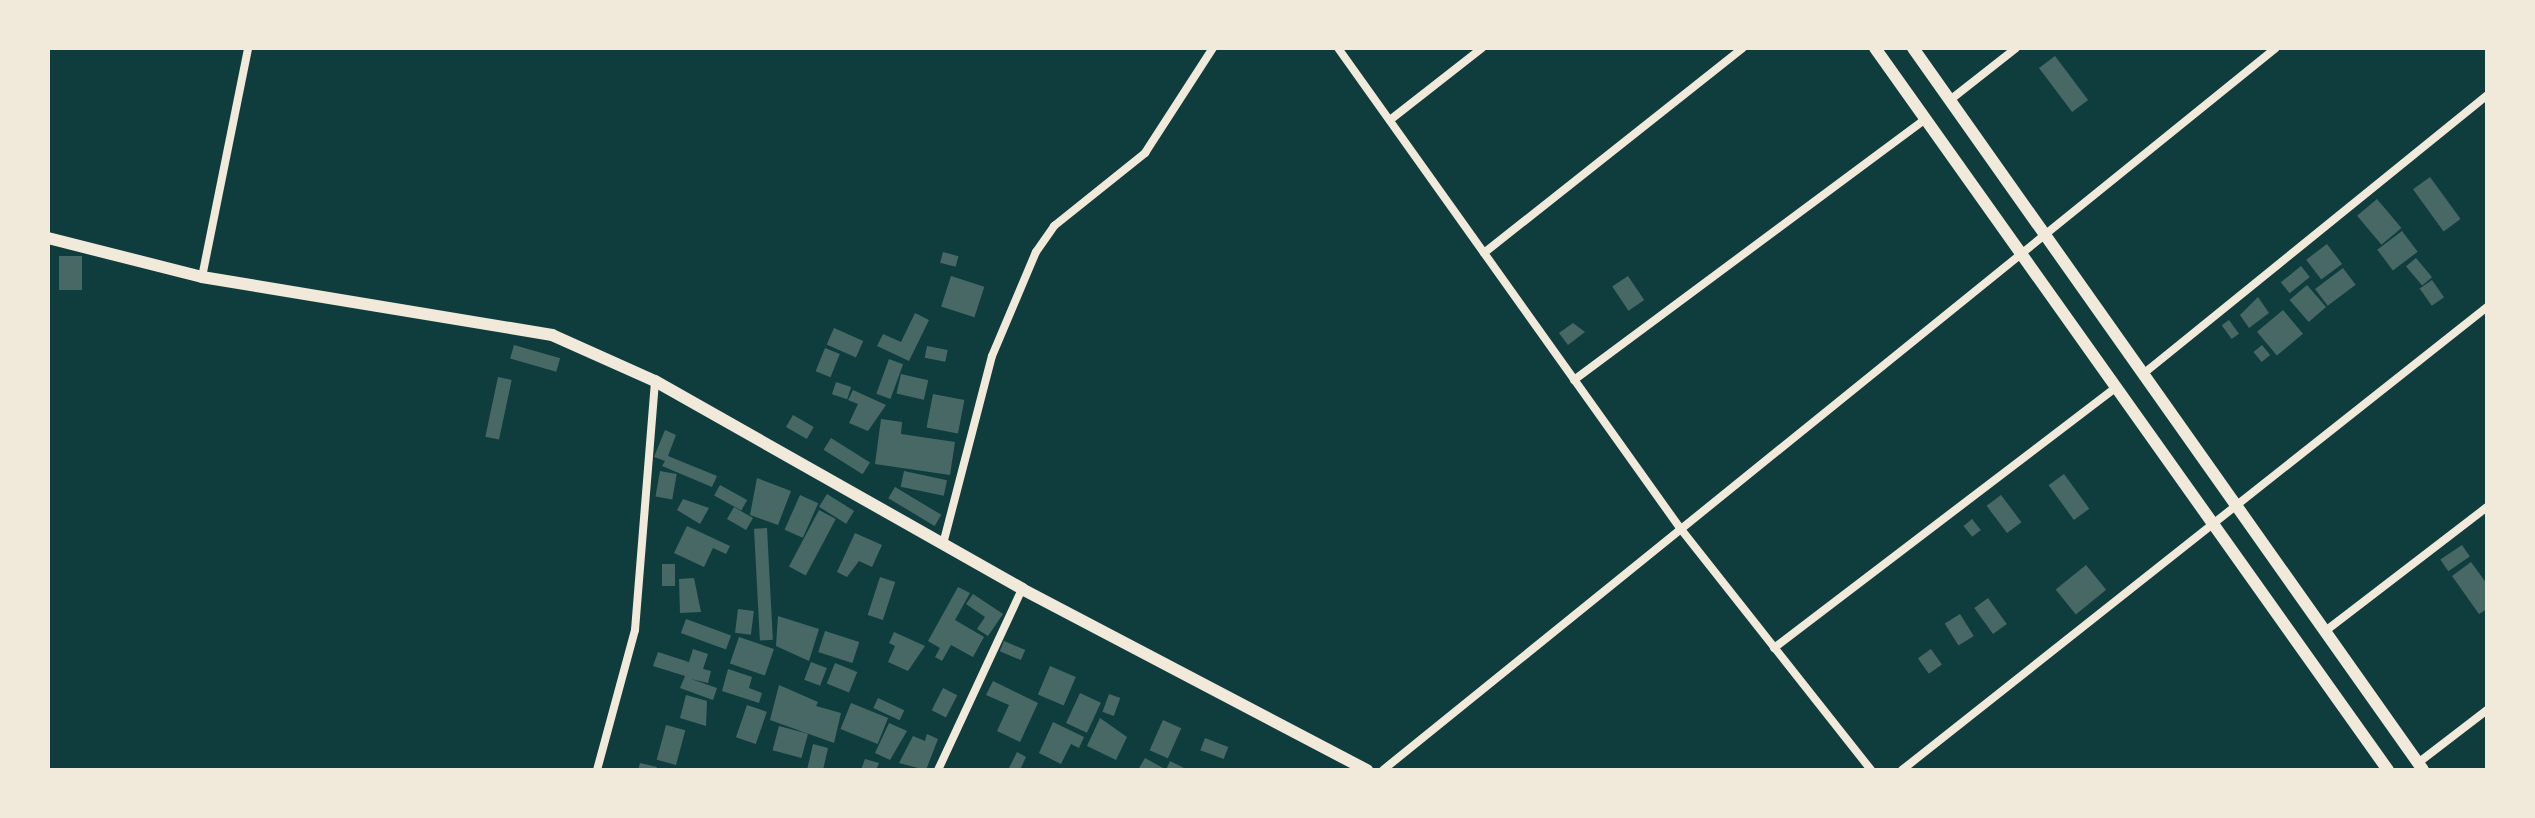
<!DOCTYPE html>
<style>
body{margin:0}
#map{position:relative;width:2535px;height:818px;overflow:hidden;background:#0f3d3e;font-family:"Asap Condensed",sans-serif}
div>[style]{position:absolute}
.building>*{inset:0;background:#486865;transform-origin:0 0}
.minor>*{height:8px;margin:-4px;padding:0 4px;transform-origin:4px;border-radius:4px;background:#f1e9da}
.tertiary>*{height:12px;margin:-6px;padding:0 6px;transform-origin:6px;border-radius:6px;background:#f1e9da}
span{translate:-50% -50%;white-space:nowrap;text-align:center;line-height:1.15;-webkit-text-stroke:6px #f1e9da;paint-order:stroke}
.frame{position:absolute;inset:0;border:50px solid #f1e9da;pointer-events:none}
</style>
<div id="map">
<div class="building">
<div style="left:2055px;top:56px;width:55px;height:20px;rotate:53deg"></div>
<div style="left:2430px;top:177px;width:52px;height:21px;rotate:54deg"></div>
<div style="left:2377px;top:199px;width:38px;height:26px;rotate:50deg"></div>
<div style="left:2402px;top:231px;width:26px;height:31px;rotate:53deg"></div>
<div style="left:2327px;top:244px;width:25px;height:26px;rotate:53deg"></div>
<div style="left:943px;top:252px;width:16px;height:11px;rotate:15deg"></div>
<div style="left:59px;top:256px;width:23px;height:34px"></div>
<div style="left:2416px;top:258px;width:25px;height:13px;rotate:50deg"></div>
<div style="left:2301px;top:266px;width:14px;height:26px;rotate:51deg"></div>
<div style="left:2343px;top:268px;width:21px;height:35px;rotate:53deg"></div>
<div style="left:951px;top:276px;width:35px;height:32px;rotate:18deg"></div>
<div style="left:1628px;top:276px;width:29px;height:19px;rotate:56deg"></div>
<div style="left:2432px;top:280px;width:21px;height:15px;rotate:55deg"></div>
<div style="left:2307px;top:285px;width:29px;height:23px;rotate:49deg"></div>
<div style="clip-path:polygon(2258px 297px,2269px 313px,2249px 328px,2240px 315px)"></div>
<div style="left:2283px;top:310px;width:31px;height:34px;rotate:50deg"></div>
<div style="clip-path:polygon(915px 313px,929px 320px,909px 361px,877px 346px,883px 334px,901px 342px)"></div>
<div style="left:2229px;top:320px;width:17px;height:9px;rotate:54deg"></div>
<div style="clip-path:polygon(1573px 323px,1585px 332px,1568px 345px,1559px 333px)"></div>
<div style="left:834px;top:328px;width:32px;height:18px;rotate:24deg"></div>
<div style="left:514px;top:345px;width:48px;height:14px;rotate:16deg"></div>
<div style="left:2262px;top:345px;width:13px;height:11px;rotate:51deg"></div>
<div style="left:927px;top:346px;width:21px;height:12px;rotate:11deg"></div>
<div style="left:825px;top:348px;width:16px;height:25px;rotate:22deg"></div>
<div style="left:889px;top:359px;width:15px;height:37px;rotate:20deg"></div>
<div style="left:901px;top:374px;width:28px;height:20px;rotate:13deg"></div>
<div style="left:498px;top:377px;width:14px;height:61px;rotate:12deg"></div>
<div style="left:836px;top:382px;width:16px;height:13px;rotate:18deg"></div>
<div style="clip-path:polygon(853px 390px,886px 405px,868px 431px,849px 423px,858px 404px,848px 400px)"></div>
<div style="left:933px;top:394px;width:32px;height:34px;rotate:11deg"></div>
<div style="left:793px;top:415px;width:24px;height:14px;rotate:30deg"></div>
<div style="clip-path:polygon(881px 419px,902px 422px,901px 434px,955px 442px,950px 475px,875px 464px)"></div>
<div style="clip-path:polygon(665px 430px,676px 435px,668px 456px,717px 476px,712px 487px,662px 466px,665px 461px,654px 457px)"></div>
<div style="left:831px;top:438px;width:46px;height:14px;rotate:32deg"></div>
<div style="left:660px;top:471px;width:17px;height:26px;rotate:10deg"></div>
<div style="left:904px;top:471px;width:44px;height:16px;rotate:12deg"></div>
<div style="left:2064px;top:474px;width:43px;height:19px;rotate:54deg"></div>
<div style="clip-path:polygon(757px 478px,791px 491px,778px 525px,750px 515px)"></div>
<div style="left:720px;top:485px;width:31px;height:12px;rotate:29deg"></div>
<div style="left:895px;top:487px;width:54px;height:13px;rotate:31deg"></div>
<div style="left:827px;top:494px;width:32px;height:15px;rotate:32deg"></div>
<div style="left:800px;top:495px;width:20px;height:38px;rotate:24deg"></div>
<div style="left:2001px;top:495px;width:34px;height:18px;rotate:53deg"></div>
<div style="clip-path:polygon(683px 499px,709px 508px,700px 524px,677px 510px)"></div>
<div style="left:734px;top:507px;width:22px;height:14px;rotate:30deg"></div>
<div style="left:819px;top:510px;width:19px;height:64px;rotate:28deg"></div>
<div style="left:1972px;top:519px;width:14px;height:11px;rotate:51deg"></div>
<div style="clip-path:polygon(687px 526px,730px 546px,726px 554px,713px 548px,704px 567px,674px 553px)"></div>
<div style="left:767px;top:528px;width:112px;height:13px;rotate:87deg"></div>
<div style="clip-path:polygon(855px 533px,882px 545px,872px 567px,859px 561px,847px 577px,837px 572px)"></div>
<div style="left:2462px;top:545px;width:14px;height:26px;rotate:56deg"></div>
<div style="clip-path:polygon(2471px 562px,2487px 584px,2487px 609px,2479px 614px,2452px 576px)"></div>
<div style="left:662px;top:564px;width:13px;height:22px"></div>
<div style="left:2086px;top:565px;width:32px;height:39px;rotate:51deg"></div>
<div style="left:880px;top:577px;width:16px;height:40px;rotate:18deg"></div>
<div style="clip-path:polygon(694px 578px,701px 612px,680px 613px,679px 579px)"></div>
<div style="clip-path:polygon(958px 587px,970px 593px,955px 620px,984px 637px,973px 657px,951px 645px,942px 661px,935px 657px,940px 648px,928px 641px)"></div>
<div style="clip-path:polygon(973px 594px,1003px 614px,988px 636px,977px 629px,985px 617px,966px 604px)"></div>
<div style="left:1988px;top:598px;width:32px;height:17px;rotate:54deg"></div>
<div style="left:738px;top:609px;width:16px;height:24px;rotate:7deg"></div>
<div style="left:1960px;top:614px;width:26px;height:18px;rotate:58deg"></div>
<div style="clip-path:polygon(778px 616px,819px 629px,809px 661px,776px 646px)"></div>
<div style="left:686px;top:619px;width:48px;height:15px;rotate:20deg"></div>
<div style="left:825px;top:631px;width:36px;height:22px;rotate:18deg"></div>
<div style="clip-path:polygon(894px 632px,925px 646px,908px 671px,888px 662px,895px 646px,889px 643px)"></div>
<div style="left:739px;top:637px;width:37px;height:28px;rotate:19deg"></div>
<div style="left:1004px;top:641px;width:23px;height:11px;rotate:23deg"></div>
<div style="clip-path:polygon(693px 649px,708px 654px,703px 669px,711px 671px,708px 683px,691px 679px,717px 688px,713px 700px,680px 688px,685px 676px,653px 666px,658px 652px,689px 662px)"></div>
<div style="left:1931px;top:649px;width:19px;height:16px;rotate:55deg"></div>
<div style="left:811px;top:662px;width:17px;height:19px;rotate:21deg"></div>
<div style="left:835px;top:663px;width:24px;height:22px;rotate:22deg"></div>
<div style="left:1050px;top:666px;width:28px;height:31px;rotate:23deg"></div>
<div style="clip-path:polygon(728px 669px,752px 677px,749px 688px,762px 693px,759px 703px,722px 691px)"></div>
<div style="clip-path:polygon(993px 681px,1038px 703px,1020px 742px,997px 731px,1009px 705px,986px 695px)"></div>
<div style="clip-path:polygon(779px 685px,818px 702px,816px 706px,841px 713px,834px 743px,770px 720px)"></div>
<div style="left:943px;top:688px;width:16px;height:25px;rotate:27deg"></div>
<div style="left:1080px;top:693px;width:23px;height:33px;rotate:25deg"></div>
<div style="left:1109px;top:694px;width:12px;height:19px;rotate:20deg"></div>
<div style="clip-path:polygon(686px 695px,707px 701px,706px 726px,680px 718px)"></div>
<div style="left:878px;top:698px;width:29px;height:11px;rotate:25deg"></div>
<div style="left:851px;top:703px;width:40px;height:28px;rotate:22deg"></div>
<div style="left:747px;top:705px;width:21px;height:34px;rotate:19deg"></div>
<div style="clip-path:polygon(1100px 718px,1127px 737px,1116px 760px,1087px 746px)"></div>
<div style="left:1163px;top:720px;width:20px;height:33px;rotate:24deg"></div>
<div style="clip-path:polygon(1053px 722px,1084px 737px,1079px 748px,1071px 744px,1061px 764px,1039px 753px)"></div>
<div style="clip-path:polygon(889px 723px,907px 731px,890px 760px,875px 753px)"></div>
<div style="left:666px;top:725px;width:20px;height:36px;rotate:15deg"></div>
<div style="left:779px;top:726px;width:30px;height:25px;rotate:15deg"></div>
<div style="clip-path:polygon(927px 734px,938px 739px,926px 770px,899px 763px,913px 736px,925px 741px)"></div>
<div style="left:1205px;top:738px;width:25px;height:13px;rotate:21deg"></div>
<div style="clip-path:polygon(813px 744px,828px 748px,823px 770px,807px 770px)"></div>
<div style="clip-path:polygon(1017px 752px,1026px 757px,1020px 770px,1008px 770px)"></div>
<div style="clip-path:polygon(1145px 758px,1163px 768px,1162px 770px,1138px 770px)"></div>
<div style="clip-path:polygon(865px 759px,879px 763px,876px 770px,861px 770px)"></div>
<div style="clip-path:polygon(1170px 761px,1188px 770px,1166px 770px)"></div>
<div style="clip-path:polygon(640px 763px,657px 767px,656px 770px,638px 770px)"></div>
</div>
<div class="minor">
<div style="left:1338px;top:48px;width:589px;rotate:54.53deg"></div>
<div style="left:1680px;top:528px;width:308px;rotate:51.7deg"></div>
<div style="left:1950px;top:100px;width:84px;rotate:-38.2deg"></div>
<div style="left:1390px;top:120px;width:117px;rotate:-38deg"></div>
<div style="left:1484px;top:253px;width:330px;rotate:-38.4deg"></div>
<div style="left:202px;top:277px;width:234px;rotate:-78.6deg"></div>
<div style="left:2143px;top:374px;width:443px;rotate:-39deg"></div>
<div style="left:1574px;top:380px;width:437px;rotate:-36.6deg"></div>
<div style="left:943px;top:544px;width:194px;rotate:-75.4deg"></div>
<div style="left:992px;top:356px;width:113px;rotate:-67.1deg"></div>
<div style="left:1036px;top:252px;width:32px;rotate:-55deg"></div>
<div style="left:1054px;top:226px;width:117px;rotate:-38.7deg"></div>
<div style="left:1145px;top:153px;width:125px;rotate:-57.1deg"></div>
<div style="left:2328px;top:629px;width:200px;rotate:-37.5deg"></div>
<div style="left:1774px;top:648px;width:429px;rotate:-37.3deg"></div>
<div style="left:2418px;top:763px;width:87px;rotate:-37.5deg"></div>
<div style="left:597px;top:770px;width:145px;rotate:-74.8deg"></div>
<div style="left:635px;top:630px;width:250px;rotate:-85.4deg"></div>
<div style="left:938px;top:770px;width:200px;rotate:-65.1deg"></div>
<div style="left:1383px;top:770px;width:1148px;rotate:-38.96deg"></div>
<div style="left:1902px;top:770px;width:746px;rotate:-38.36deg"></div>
</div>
<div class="tertiary">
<div style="left:1875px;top:48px;width:886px;rotate:54.61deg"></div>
<div style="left:1913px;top:48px;width:884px;rotate:54.76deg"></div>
<div style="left:48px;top:238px;width:159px;rotate:14.2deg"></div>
<div style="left:202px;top:277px;width:355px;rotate:9.4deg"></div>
<div style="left:552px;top:335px;width:113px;rotate:24.1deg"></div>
<div style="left:655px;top:381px;width:422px;rotate:29.5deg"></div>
<div style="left:1022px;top:589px;width:390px;rotate:27.7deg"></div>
</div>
<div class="frame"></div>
</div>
